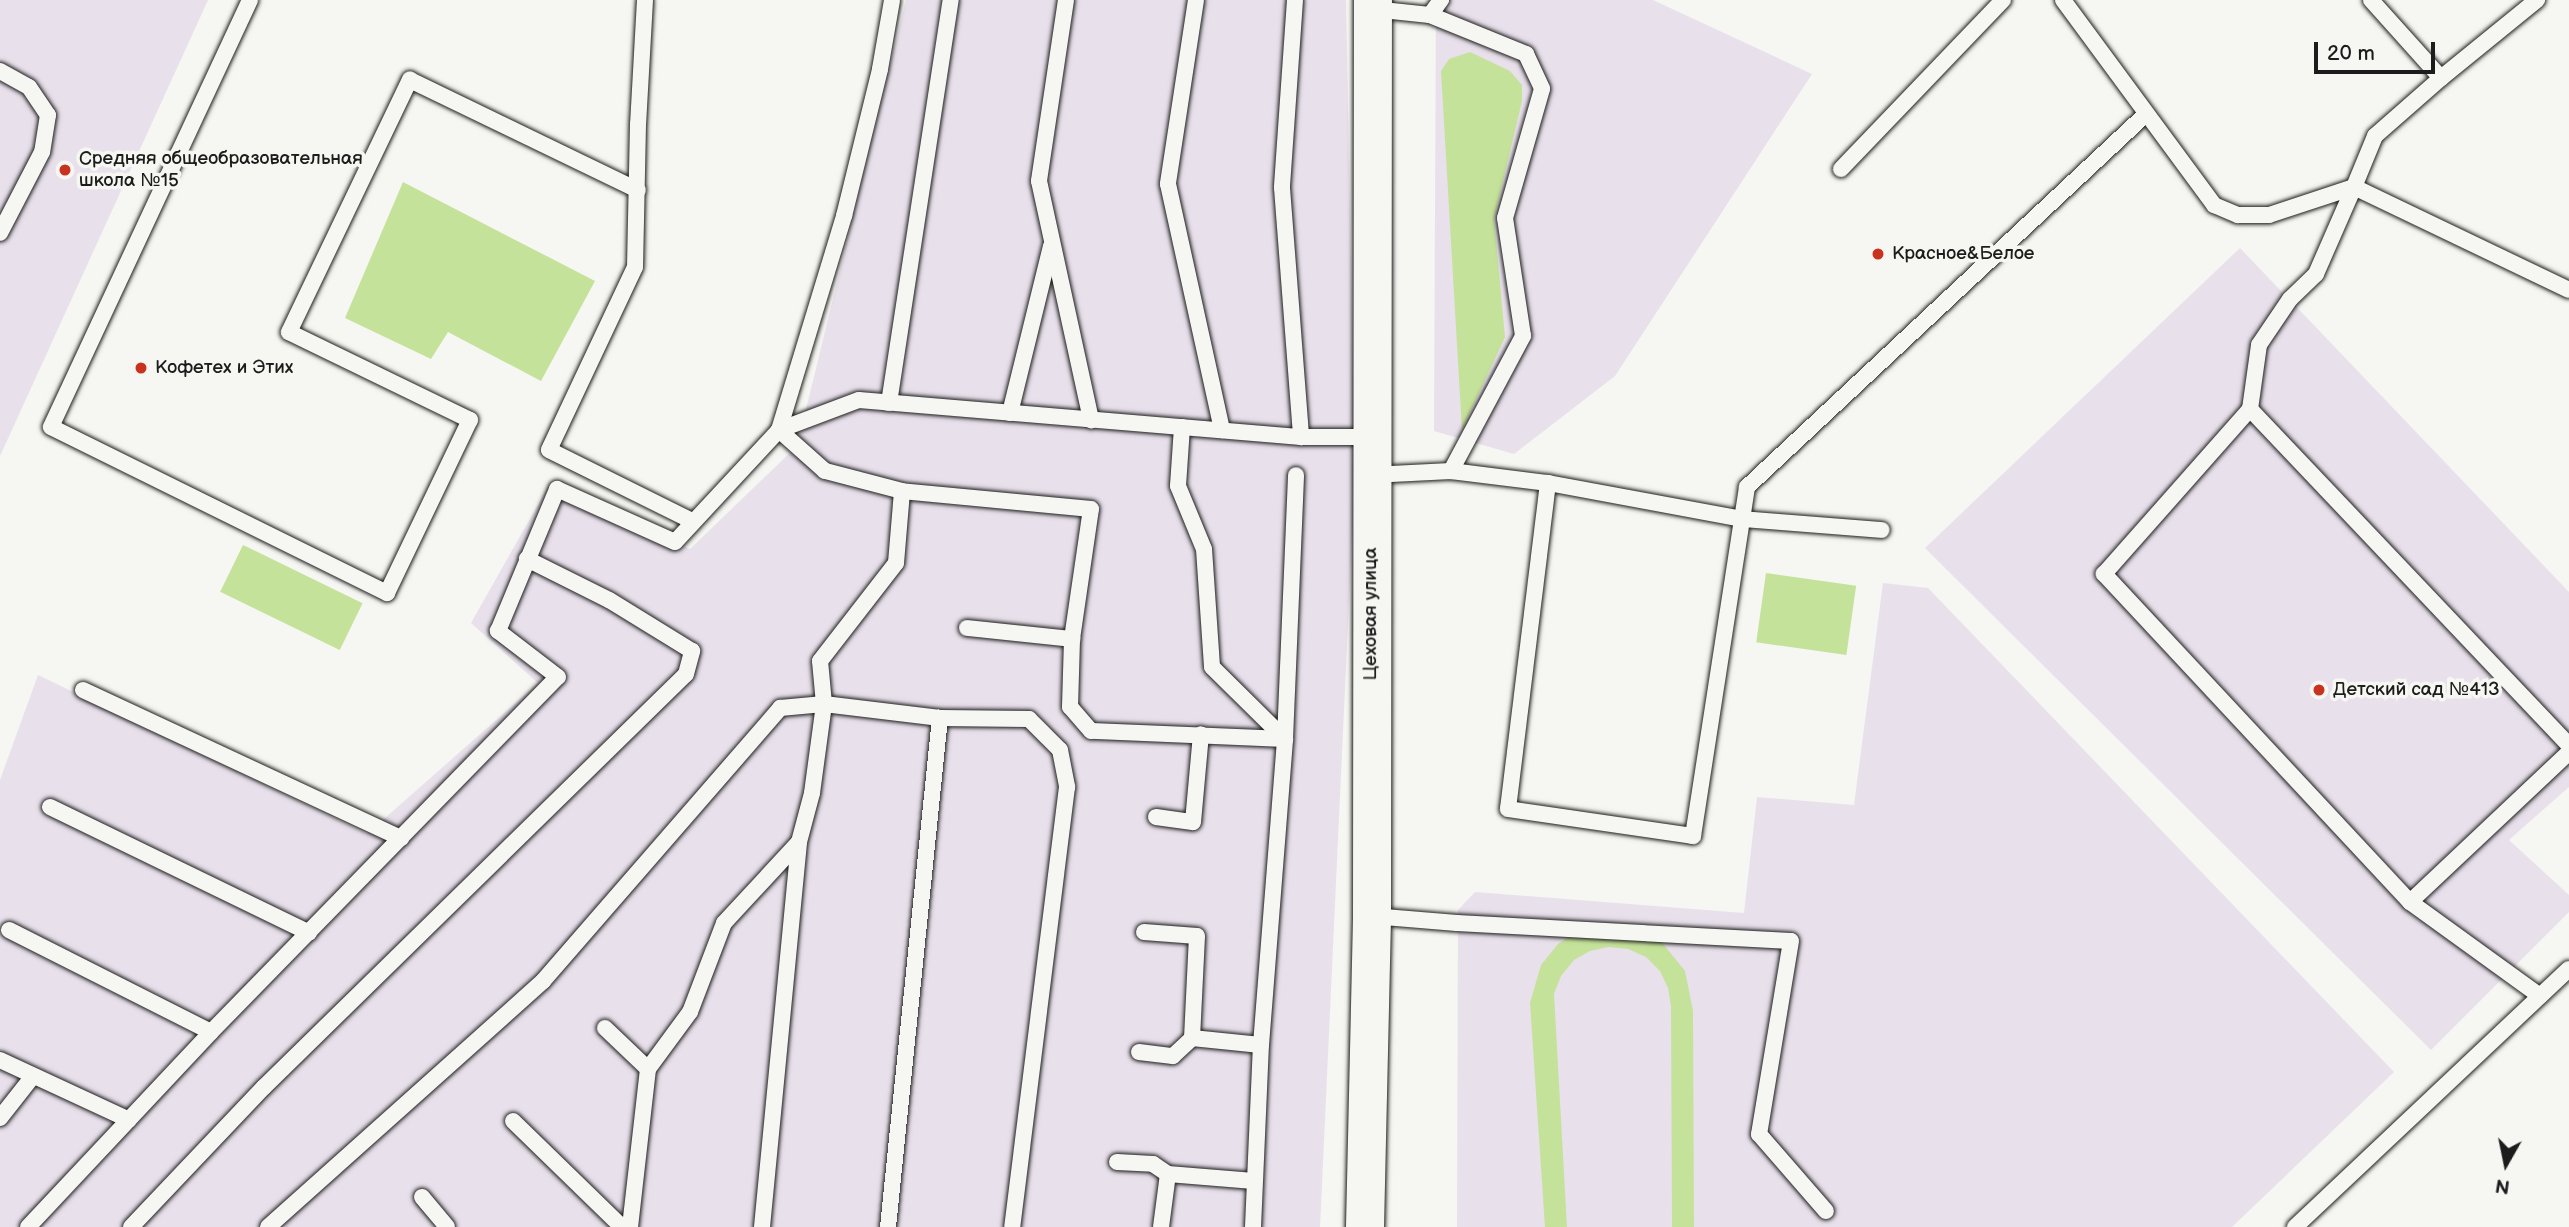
<!DOCTYPE html>
<meta charset="utf-8">
<style>
body{margin:0}
#map{position:relative;width:2569px;height:1227px;overflow:hidden;background:#f6f6f2;font-family:"Balsamiq Sans",sans-serif}
div>[style]{position:absolute}
.built>*{inset:0;background:#e8e0eb}
.green>*{inset:0;background:#c5e29a;transform-origin:0 0}
.roads{filter:drop-shadow(0 0 2px #1c1c1c) drop-shadow(0 0 2px #1c1c1c)}
.lane>*{height:16px;margin:-8px;padding:0 8px;transform-origin:8px;border-radius:8px;background:#f6f6f2}
.secondary>*{height:38px;margin:-19px;padding:0 19px;transform-origin:19px;border-radius:19px;background:#f6f6f2}
.dots>*{width:19px;height:19px;translate:-50% -50%;box-sizing:border-box;border:4px solid #f6f6f2;border-radius:50%}
span{translate:-50% -50%;white-space:nowrap;text-align:center;line-height:1.15;-webkit-text-stroke:7px #f6f6f2;paint-order:stroke}
.poi-label{font-size:19px;color:#1c1c1c}
.left{translate:0 -50%;text-align:left}
.street-label{font-size:19px;color:#1c1c1c}
.north{position:absolute;left:2471px;top:1129px;width:70px;height:70px;-webkit-text-stroke:5px #f6f6f2;paint-order:stroke;rotate:189deg;font-size:19px;font-weight:700;line-height:28px;text-align:center;color:#1c1c1c}
.north::after{content:'';display:block;margin:auto;width:24px;height:32px;background:#1c1c1c;clip-path:polygon(50% 0,100% 100%,50% 72%,0 100%)}
.scale{position:absolute;left:2314px;top:42px;width:121px;height:32px;box-sizing:border-box;border:4px solid #1c1c1c;border-top:0;padding-left:9px;font-size:21px;line-height:24px;white-space:nowrap;color:#1c1c1c;-webkit-text-stroke:5px #f6f6f2;paint-order:stroke}
</style>
<div id="map">
<div class="built">
<div style="clip-path:polygon(0 0,208px 0,0 456px)"></div>
<div style="clip-path:polygon(906px 0,1346px 0,1355px 473px,1320px 1227px,0 1227px,0 780px,38px 675px,367px 834px,538px 683px,471px 623px,549px 485px,690px 549px,797px 446px)"></div>
<div style="clip-path:polygon(1436px 0,1653px 0,1812px 74px,1615px 376px,1514px 454px,1434px 431px)"></div>
<div style="clip-path:polygon(2240px 248px,2569px 592px,2569px 787px,2509px 840px,2569px 895px,2569px 912px,2431px 1050px,1925px 548px)"></div>
<div style="clip-path:polygon(1883px 583px,1928px 588px,2394px 1072px,2232px 1227px,1457px 1227px,1458px 910px,1475px 892px,1744px 913px,1757px 797px,1854px 805px)"></div>
</div>
<div class="green">
<div style="clip-path:polygon(1470px 52px,1510px 71px,1522px 85px,1522px 101px,1494px 219px,1505px 337px,1462px 430px,1441px 71px,1449px 59px)"></div>
<div style="clip-path:polygon(403px 182px,595px 281px,541px 381px,448px 332px,431px 359px,345px 318px)"></div>
<div style="left:243px;top:545px;width:133px;height:52px;rotate:26deg"></div>
<div style="left:1766px;top:573px;width:91px;height:70px;rotate:8deg"></div>
<div style="clip-path:polygon(1570px 936px,1660px 940px,1685px 971px,1693px 1011px,1694px 1227px,1672px 1227px,1671px 1006px,1668px 988px,1660px 971px,1646px 957px,1628px 949px,1609px 947px,1590px 951px,1574px 960px,1561px 976px,1554px 994px,1567px 1227px,1545px 1227px,1530px 1003px,1541px 965px,1558px 944px)"></div>
</div>
<div class="roads">
<div class="lane">
<div style="left:250px;top:0;width:471px;rotate:115deg"></div>
<div style="left:51px;top:427px;width:375px;rotate:26.3deg"></div>
<div style="left:387px;top:593px;width:192px;rotate:-64.4deg"></div>
<div style="left:470px;top:420px;width:201px;rotate:-154.1deg"></div>
<div style="left:289px;top:332px;width:280px;rotate:-64.4deg"></div>
<div style="left:410px;top:80px;width:253px;rotate:25.8deg"></div>
<div style="left:645px;top:0;width:124px;rotate:93.2deg"></div>
<div style="left:638px;top:124px;width:143px;rotate:91.2deg"></div>
<div style="left:635px;top:267px;width:202px;rotate:115.2deg"></div>
<div style="left:549px;top:450px;width:160px;rotate:26.4deg"></div>
<div style="left:1066px;top:0;width:183px;rotate:98.5deg"></div>
<div style="left:1039px;top:181px;width:245px;rotate:77.7deg"></div>
<div style="left:1196px;top:0;width:186px;rotate:98.7deg"></div>
<div style="left:1168px;top:184px;width:252px;rotate:77.6deg"></div>
<div style="left:1295px;top:0;width:188px;rotate:94deg"></div>
<div style="left:1282px;top:188px;width:250px;rotate:85.6deg"></div>
<div style="left:2063px;top:0;width:255px;rotate:53.6deg"></div>
<div style="left:2214px;top:205px;width:26px;rotate:23deg"></div>
<div style="left:2238px;top:215px;width:31px"></div>
<div style="left:2269px;top:215px;width:89px;rotate:-18.2deg"></div>
<div style="left:2354px;top:187px;width:95px;rotate:113.6deg"></div>
<div style="left:2316px;top:274px;width:36px;rotate:136deg"></div>
<div style="left:2290px;top:299px;width:55px;rotate:124deg"></div>
<div style="left:2259px;top:345px;width:65px;rotate:98deg"></div>
<div style="left:2371px;top:0;width:105px;rotate:48.1deg"></div>
<div style="left:2441px;top:78px;width:88px;rotate:138.7deg"></div>
<div style="left:2375px;top:136px;width:55px;rotate:112.4deg"></div>
<div style="left:2354px;top:187px;width:238px;rotate:25.6deg"></div>
<div style="left:1373px;top:9px;width:57px;rotate:6deg"></div>
<div style="left:1430px;top:15px;width:104px;rotate:22.1deg"></div>
<div style="left:1526px;top:54px;width:38px;rotate:65deg"></div>
<div style="left:1542px;top:89px;width:134px;rotate:106deg"></div>
<div style="left:1505px;top:218px;width:119px;rotate:81.3deg"></div>
<div style="left:1523px;top:336px;width:153px;rotate:118.1deg"></div>
<div style="left:1430px;top:15px;width:19px;rotate:-54deg"></div>
<div style="left:0;top:71px;width:33px;rotate:29deg"></div>
<div style="left:29px;top:87px;width:34px;rotate:56deg"></div>
<div style="left:48px;top:115px;width:37px;rotate:99deg"></div>
<div style="left:42px;top:152px;width:91px;rotate:117.4deg"></div>
<div style="left:2441px;top:78px;width:124px;rotate:-39.1deg"></div>
<div style="left:1841px;top:169px;width:234px;rotate:-46.2deg"></div>
<div style="left:889px;top:403px;width:408px;rotate:-81.3deg"></div>
<div style="left:1010px;top:413px;width:172px;rotate:-76.2deg"></div>
<div style="left:1182px;top:427px;width:59px;rotate:93.9deg"></div>
<div style="left:1178px;top:486px;width:68px;rotate:67.6deg"></div>
<div style="left:1204px;top:549px;width:118px;rotate:86.1deg"></div>
<div style="left:1212px;top:667px;width:103px;rotate:44.6deg"></div>
<div style="left:1285px;top:739px;width:194px;rotate:-177.6deg"></div>
<div style="left:1091px;top:731px;width:32px;rotate:-131deg"></div>
<div style="left:1070px;top:707px;width:68px;rotate:-88.3deg"></div>
<div style="left:1072px;top:639px;width:131px;rotate:-81.7deg"></div>
<div style="left:1091px;top:509px;width:190px;rotate:-174.6deg"></div>
<div style="left:902px;top:491px;width:80px;rotate:-165.4deg"></div>
<div style="left:825px;top:471px;width:62px;rotate:-138.3deg"></div>
<div style="left:779px;top:430px;width:85px;rotate:-20.6deg"></div>
<div style="left:859px;top:400px;width:444px;rotate:4.8deg"></div>
<div style="left:1301px;top:437px;width:69px"></div>
<div style="left:1371px;top:475px;width:80px;rotate:-2.9deg"></div>
<div style="left:1451px;top:471px;width:98px;rotate:7.1deg"></div>
<div style="left:1548px;top:483px;width:197px;rotate:10.5deg"></div>
<div style="left:1742px;top:519px;width:140px;rotate:4.5deg"></div>
<div style="left:1548px;top:483px;width:328px;rotate:97deg"></div>
<div style="left:1508px;top:809px;width:187px;rotate:8.3deg"></div>
<div style="left:1693px;top:836px;width:353px;rotate:-81.2deg"></div>
<div style="left:1747px;top:487px;width:546px;rotate:-43.07deg"></div>
<div style="left:967px;top:628px;width:106px;rotate:6deg"></div>
<div style="left:83px;top:690px;width:351px;rotate:25deg"></div>
<div style="left:50px;top:807px;width:288px;rotate:25.9deg"></div>
<div style="left:1156px;top:817px;width:37px;rotate:8deg"></div>
<div style="left:1193px;top:822px;width:88px;rotate:-84.8deg"></div>
<div style="left:2410px;top:902px;width:219px;rotate:-43.3deg"></div>
<div style="left:1372px;top:916px;width:85px;rotate:4.7deg"></div>
<div style="left:1457px;top:923px;width:334px;rotate:3.1deg"></div>
<div style="left:1791px;top:941px;width:196px;rotate:99.4deg"></div>
<div style="left:1759px;top:1134px;width:102px;rotate:49deg"></div>
<div style="left:9px;top:930px;width:226px;rotate:26.8deg"></div>
<div style="left:1144px;top:932px;width:53px;rotate:4.3deg"></div>
<div style="left:1197px;top:936px;width:102px;rotate:92.8deg"></div>
<div style="left:1192px;top:1038px;width:69px;rotate:5.8deg"></div>
<div style="left:2540px;top:996px;width:160px;rotate:-144.1deg"></div>
<div style="left:2410px;top:902px;width:449px;rotate:-133deg"></div>
<div style="left:2104px;top:574px;width:220px;rotate:-48.5deg"></div>
<div style="left:2250px;top:409px;width:463px;rotate:46.5deg"></div>
<div style="left:605px;top:1028px;width:59px;rotate:43.6deg"></div>
<div style="left:1139px;top:1052px;width:34px;rotate:7deg"></div>
<div style="left:1173px;top:1056px;width:26px;rotate:-43deg"></div>
<div style="left:0;top:1060px;width:142px;rotate:24.9deg"></div>
<div style="left:0;top:1118px;width:53px;rotate:-51.8deg"></div>
<div style="left:513px;top:1121px;width:152px;rotate:44.2deg"></div>
<div style="left:1117px;top:1162px;width:36px;rotate:3deg"></div>
<div style="left:1153px;top:1164px;width:18px;rotate:34deg"></div>
<div style="left:422px;top:1197px;width:39px;rotate:50deg"></div>
<div style="left:28px;top:1227px;width:267px;rotate:-46.8deg"></div>
<div style="left:211px;top:1032px;width:496px;rotate:-45.7deg"></div>
<div style="left:558px;top:677px;width:76px;rotate:-142.5deg"></div>
<div style="left:498px;top:631px;width:154px;rotate:-67.4deg"></div>
<div style="left:557px;top:489px;width:129px;rotate:24.2deg"></div>
<div style="left:675px;top:542px;width:153px;rotate:-47.1deg"></div>
<div style="left:779px;top:430px;width:224px;rotate:-73.1deg"></div>
<div style="left:844px;top:216px;width:151px;rotate:-76.2deg"></div>
<div style="left:880px;top:69px;width:70px;rotate:-80.1deg"></div>
<div style="left:131px;top:1227px;width:193px;rotate:-46.5deg"></div>
<div style="left:264px;top:1087px;width:590px;rotate:-44.38deg"></div>
<div style="left:686px;top:674px;width:24px;rotate:-75deg"></div>
<div style="left:692px;top:651px;width:97px;rotate:-148.4deg"></div>
<div style="left:609px;top:600px;width:92px;rotate:-153.4deg"></div>
<div style="left:268px;top:1227px;width:369px;rotate:-41.8deg"></div>
<div style="left:543px;top:981px;width:362px;rotate:-49deg"></div>
<div style="left:780px;top:708px;width:44px;rotate:-5.2deg"></div>
<div style="left:824px;top:704px;width:117px;rotate:6.9deg"></div>
<div style="left:940px;top:718px;width:89px;rotate:0.6deg"></div>
<div style="left:1029px;top:719px;width:44px;rotate:45deg"></div>
<div style="left:1060px;top:750px;width:38px;rotate:79deg"></div>
<div style="left:1067px;top:787px;width:443px;rotate:97.1deg"></div>
<div style="left:630px;top:1227px;width:159px;rotate:-83.5deg"></div>
<div style="left:648px;top:1069px;width:71px;rotate:-53.6deg"></div>
<div style="left:690px;top:1012px;width:95px;rotate:-69.1deg"></div>
<div style="left:724px;top:923px;width:110px;rotate:-47.2deg"></div>
<div style="left:762px;top:1227px;width:387px;rotate:-84.5deg"></div>
<div style="left:799px;top:842px;width:51px;rotate:-75.1deg"></div>
<div style="left:812px;top:793px;width:90px;rotate:-82.3deg"></div>
<div style="left:824px;top:704px;width:43px;rotate:-95.3deg"></div>
<div style="left:820px;top:661px;width:124px;rotate:-52.2deg"></div>
<div style="left:896px;top:563px;width:72px;rotate:-85.2deg"></div>
<div style="left:888px;top:1227px;width:512px;rotate:-84.17deg"></div>
<div style="left:1161px;top:1227px;width:53px;rotate:-82.5deg"></div>
<div style="left:1168px;top:1174px;width:86px;rotate:4.7deg"></div>
<div style="left:1253px;top:1227px;width:182px;rotate:-87.5deg"></div>
<div style="left:1261px;top:1045px;width:307px;rotate:-85.5deg"></div>
<div style="left:1285px;top:739px;width:264px;rotate:-87.6deg"></div>
<div style="left:2295px;top:1227px;width:376px;rotate:-43.3deg"></div>
</div>
<div class="secondary">
<div style="left:1365px;top:1227px;width:311px;rotate:-88.7deg"></div>
<div style="left:1372px;top:916px;width:916px;rotate:-89.94deg"></div>
</div>
</div>
<div class="dots">
<div style="left:65px;top:170px;background:#c8321e"></div>
<div style="left:1878px;top:254px;background:#c8321e"></div>
<div style="left:141px;top:368px;background:#c8321e"></div>
<div style="left:2319px;top:690px;background:#c8321e"></div>
</div>
<div class="poi-label">
<span class="left" style="left:79px;top:170px">Средняя общеобразовательная<br>школа №15</span>
<span class="left" style="left:1892px;top:254px">Красное&amp;Белое</span>
<span class="left" style="left:155px;top:368px">Кофетех и Этих</span>
<span class="left" style="left:2333px;top:690px">Детский сад №413</span>
</div>
<div class="street-label">
<span style="left:1371px;top:614px;rotate:-90deg">Цеховая улица</span>
</div>
<div class="north">N</div>
<div class="scale">20 m</div>
</div>
